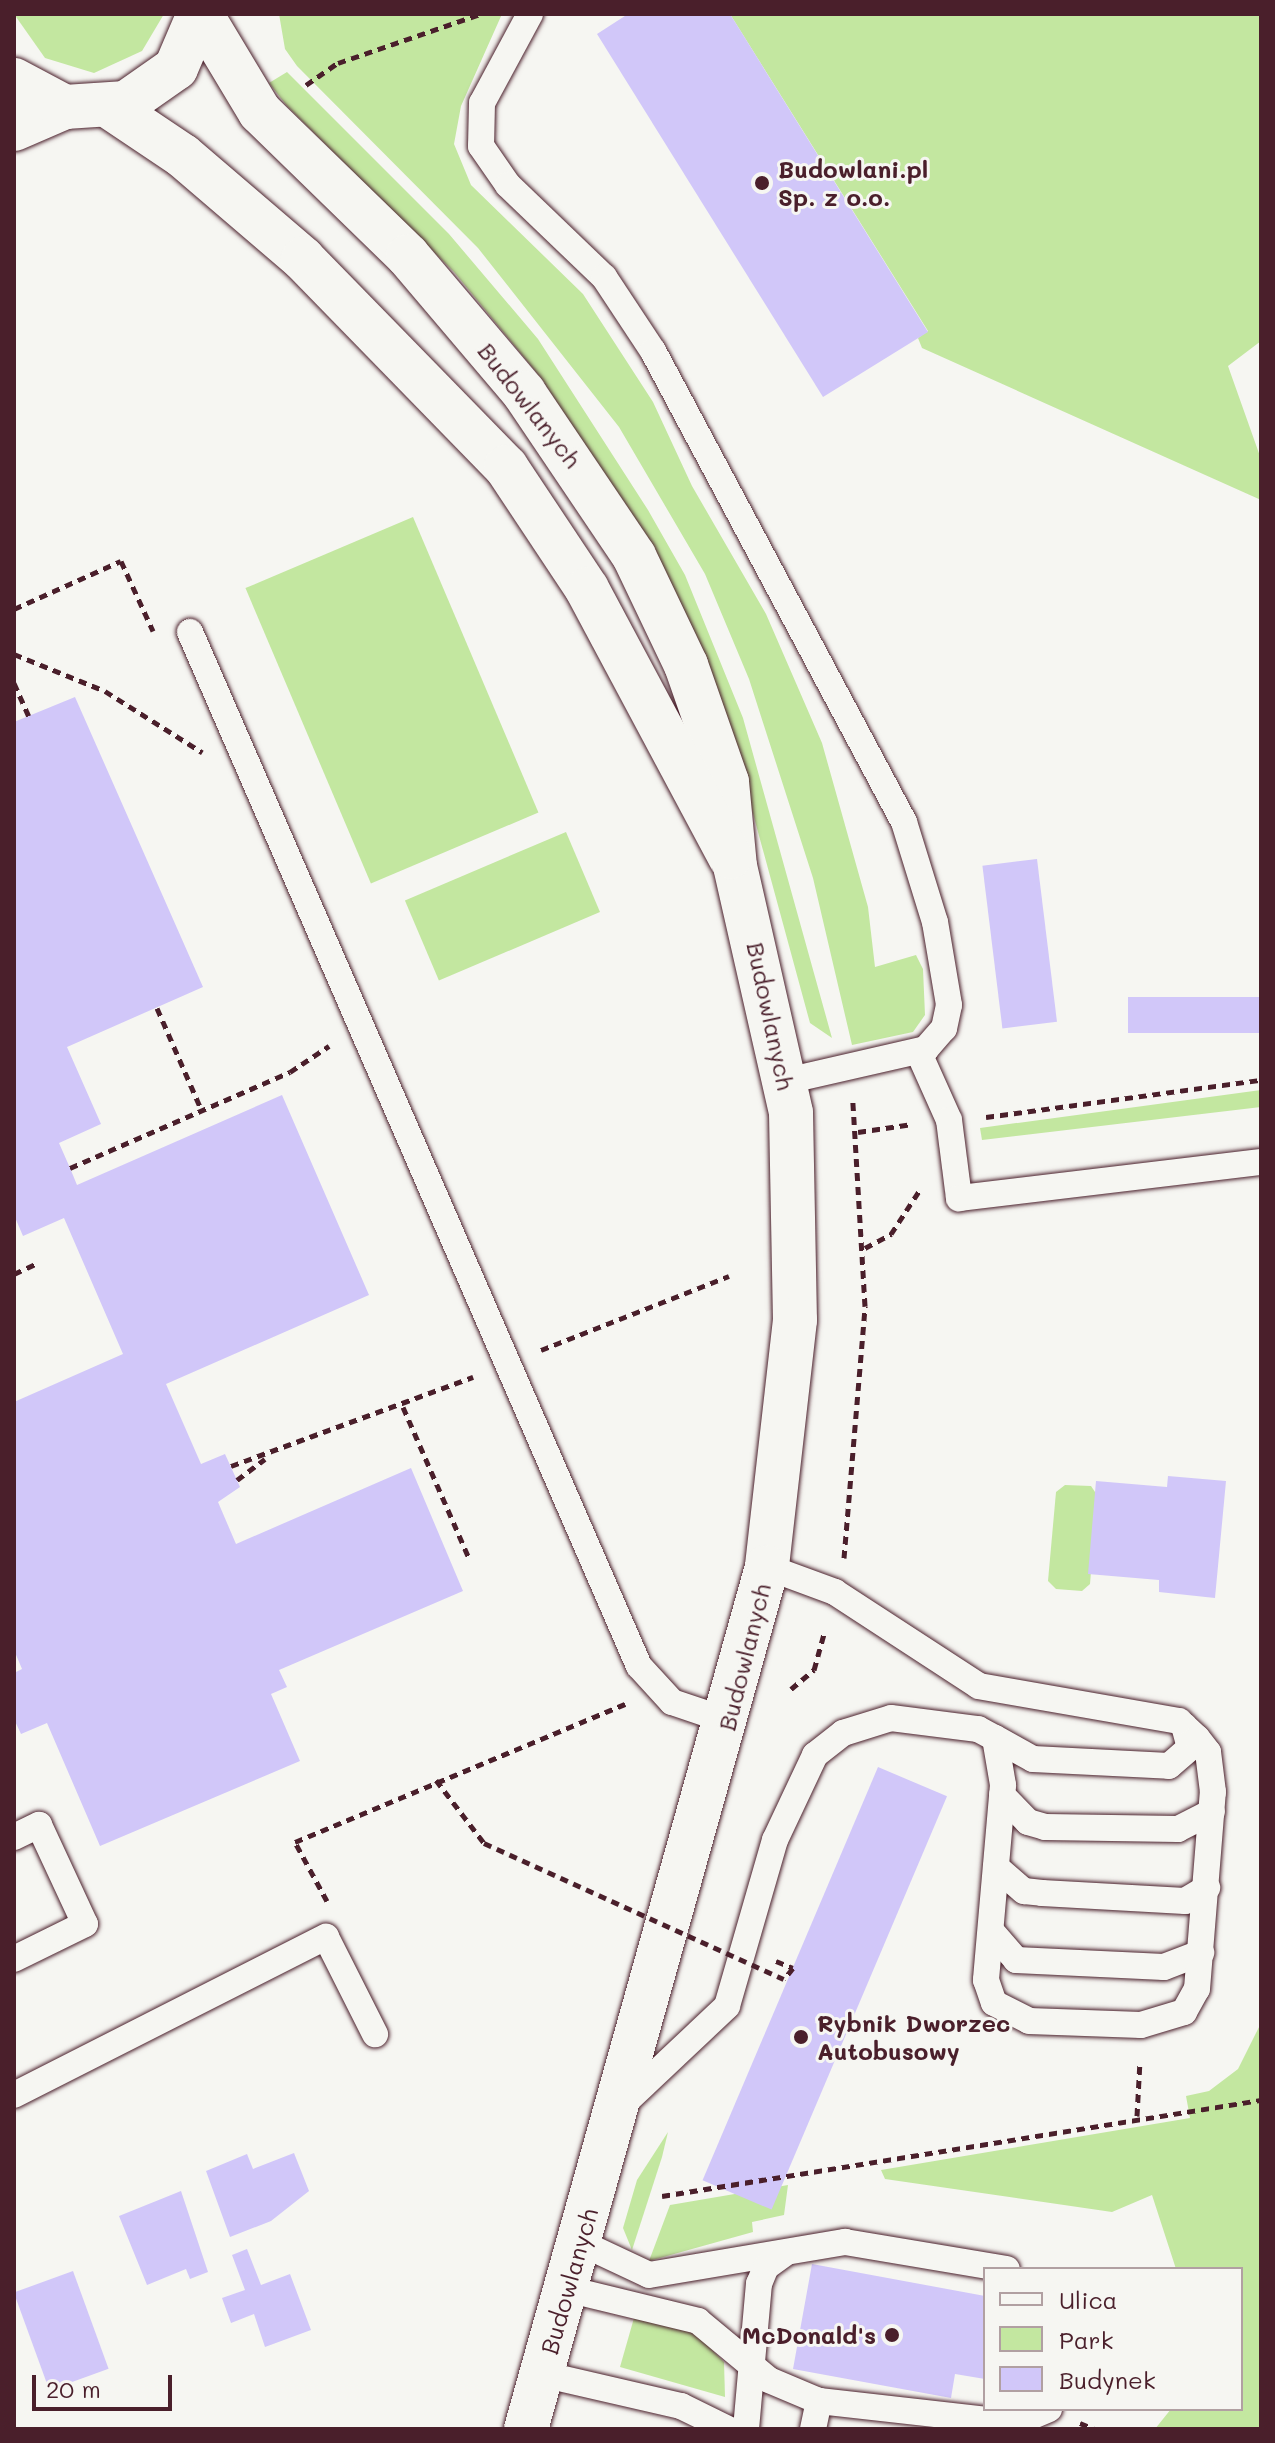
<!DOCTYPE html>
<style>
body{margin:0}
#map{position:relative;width:1275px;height:2443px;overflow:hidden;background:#f6f6f2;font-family:Mali,sans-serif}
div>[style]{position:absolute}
.green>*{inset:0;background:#c3e7a0;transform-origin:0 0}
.building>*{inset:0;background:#d1c7f9;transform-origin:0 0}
.path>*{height:5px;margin-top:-2.5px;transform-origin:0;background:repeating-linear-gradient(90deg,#4a1f2b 0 8px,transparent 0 14px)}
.roads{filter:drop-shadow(0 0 2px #4a1f2b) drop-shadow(0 0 2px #4a1f2b)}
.service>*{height:26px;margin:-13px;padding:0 13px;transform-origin:13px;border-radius:13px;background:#f6f6f2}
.minor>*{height:44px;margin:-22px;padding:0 22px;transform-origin:22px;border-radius:22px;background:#f6f6f2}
.tertiary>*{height:44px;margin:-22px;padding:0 22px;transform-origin:22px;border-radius:22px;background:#f6f6f2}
.path-bridge>*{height:5px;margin-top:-2.5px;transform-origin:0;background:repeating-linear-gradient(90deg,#4a1f2b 0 8px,transparent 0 14px)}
.dots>*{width:22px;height:22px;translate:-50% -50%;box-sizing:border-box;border:4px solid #f6f6f2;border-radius:50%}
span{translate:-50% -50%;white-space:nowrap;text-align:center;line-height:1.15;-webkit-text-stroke:6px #f6f6f2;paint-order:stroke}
.poi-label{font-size:24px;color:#4a1f2b;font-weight:700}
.left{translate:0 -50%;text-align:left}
.right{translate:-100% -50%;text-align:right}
.street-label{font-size:24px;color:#4a1f2b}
.frame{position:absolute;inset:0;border:16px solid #4a1f2b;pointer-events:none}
.legend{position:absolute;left:983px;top:2267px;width:260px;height:144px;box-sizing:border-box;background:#f6f6f2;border:2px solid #b1a0a2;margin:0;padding:10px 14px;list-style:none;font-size:24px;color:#4a1f2b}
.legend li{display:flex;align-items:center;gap:16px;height:40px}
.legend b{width:40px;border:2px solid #b1a0a2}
.scale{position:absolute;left:32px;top:2375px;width:140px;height:36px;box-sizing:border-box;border:4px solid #4a1f2b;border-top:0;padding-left:10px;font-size:24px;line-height:28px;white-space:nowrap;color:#4a1f2b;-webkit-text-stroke:6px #f6f6f2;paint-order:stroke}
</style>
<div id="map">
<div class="green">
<div style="clip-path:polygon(14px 14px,164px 14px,142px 51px,94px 73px,45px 58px)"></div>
<div style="clip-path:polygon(279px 14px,502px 14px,461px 106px,454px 144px,471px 185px,583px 294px,653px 402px,692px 486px,766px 614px,822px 743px,868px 907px,875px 967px,916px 955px,923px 969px,925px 1015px,913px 1032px,852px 1045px,813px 878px,749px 679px,705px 574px,619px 427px,478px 248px,297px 66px,285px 49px)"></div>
<div style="clip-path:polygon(730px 14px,1261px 14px,1261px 341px,1228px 366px,1261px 459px,1261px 500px,922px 348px,918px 338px,928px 331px)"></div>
<div style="clip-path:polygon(287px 72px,449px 234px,538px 339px,648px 510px,685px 575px,743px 718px,832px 1038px,810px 1023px,736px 751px,611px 485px,541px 378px,454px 272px,287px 106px,269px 83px)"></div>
<div style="left:413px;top:517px;width:321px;height:182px;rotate:67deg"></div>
<div style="left:566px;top:832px;width:87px;height:175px;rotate:67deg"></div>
<div style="clip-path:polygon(1261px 1090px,1261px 1107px,982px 1140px,980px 1128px)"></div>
<div style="clip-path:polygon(1065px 1485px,1091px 1486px,1097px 1495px,1090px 1584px,1082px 1591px,1056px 1589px,1048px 1581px,1056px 1492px)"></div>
<div style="clip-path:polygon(1261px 2023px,1261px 2429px,1155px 2429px,1171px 2409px,1241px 2409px,1241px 2269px,1176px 2269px,1152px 2195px,1112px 2212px,885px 2179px,881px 2170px,1190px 2118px,1186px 2096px,1209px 2091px,1238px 2069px)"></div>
<div style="clip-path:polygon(668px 2132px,662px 2157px,632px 2250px,623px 2228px,637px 2180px)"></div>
<div style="clip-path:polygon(788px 2185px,784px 2215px,752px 2222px,753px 2232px,649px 2261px,670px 2205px)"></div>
<div style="clip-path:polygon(634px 2318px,694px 2332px,724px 2362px,725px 2397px,620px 2367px)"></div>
</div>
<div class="building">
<div style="clip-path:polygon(628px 14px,730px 14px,928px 332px,823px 397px,597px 34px)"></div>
<div style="clip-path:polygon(75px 697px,203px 987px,67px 1047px,101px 1124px,59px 1143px,70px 1168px,77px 1185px,282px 1095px,369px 1295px,166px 1384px,201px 1464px,225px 1454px,240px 1487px,218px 1502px,236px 1544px,411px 1468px,463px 1591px,279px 1670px,287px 1687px,271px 1694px,300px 1761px,100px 1846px,47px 1723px,21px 1734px,14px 1719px,14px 1673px,22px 1669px,14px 1650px,14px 1402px,123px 1354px,64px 1218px,23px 1236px,14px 1215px,14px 722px)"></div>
<div style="left:1037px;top:859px;width:164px;height:55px;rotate:83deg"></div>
<div style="left:1261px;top:997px;width:36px;height:133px;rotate:90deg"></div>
<div style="clip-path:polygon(1168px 1476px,1226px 1481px,1215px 1598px,1159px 1592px,1159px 1580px,1088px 1574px,1096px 1481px,1167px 1487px)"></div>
<div style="left:878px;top:1767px;width:75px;height:449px;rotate:23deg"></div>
<div style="clip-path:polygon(294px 2153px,309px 2191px,271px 2221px,230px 2237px,206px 2171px,247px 2154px,253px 2169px)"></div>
<div style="clip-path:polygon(181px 2191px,208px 2272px,190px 2279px,186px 2269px,147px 2285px,119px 2216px)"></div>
<div style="clip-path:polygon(247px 2249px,261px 2285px,290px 2274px,311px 2330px,265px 2347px,254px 2314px,231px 2323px,222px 2298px,245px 2290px,232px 2255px)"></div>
<div style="clip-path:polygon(812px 2264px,985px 2296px,985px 2379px,955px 2374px,951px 2398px,793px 2369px)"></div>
<div style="left:73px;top:2271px;width:104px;height:63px;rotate:70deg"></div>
</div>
<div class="path">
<div style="left:306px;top:85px;width:39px;rotate:-35deg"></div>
<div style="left:338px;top:63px;width:150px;rotate:-19deg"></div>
<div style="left:14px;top:609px;width:117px;rotate:-24.2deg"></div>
<div style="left:121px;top:561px;width:77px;rotate:65.4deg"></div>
<div style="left:14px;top:654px;width:98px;rotate:22.1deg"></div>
<div style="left:105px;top:691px;width:115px;rotate:32.2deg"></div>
<div style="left:14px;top:683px;width:36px;rotate:66deg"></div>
<div style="left:157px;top:1008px;width:112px;rotate:66.4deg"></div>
<div style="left:986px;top:1117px;width:277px;rotate:-7.7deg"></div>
<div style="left:858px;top:1132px;width:55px;rotate:-8.4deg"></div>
<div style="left:70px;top:1168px;width:240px;rotate:-23.6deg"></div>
<div style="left:290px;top:1072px;width:47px;rotate:-33.7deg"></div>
<div style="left:865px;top:1248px;width:30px;rotate:-28deg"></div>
<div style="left:891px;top:1234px;width:51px;rotate:-56.9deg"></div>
<div style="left:14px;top:1274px;width:26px;rotate:-25deg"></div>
<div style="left:541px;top:1350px;width:202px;rotate:-21.5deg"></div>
<div style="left:403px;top:1407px;width:165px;rotate:66.4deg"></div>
<div style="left:231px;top:1466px;width:258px;rotate:-20.2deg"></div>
<div style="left:237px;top:1480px;width:35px;rotate:-37deg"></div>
<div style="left:844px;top:1558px;width:253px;rotate:-85.2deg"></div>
<div style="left:865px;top:1306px;width:204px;rotate:-93.4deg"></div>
<div style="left:791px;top:1689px;width:30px;rotate:-40deg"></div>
<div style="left:814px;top:1670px;width:41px;rotate:-74.6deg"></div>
<div style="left:436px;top:1780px;width:79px;rotate:52.7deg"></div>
<div style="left:327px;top:1901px;width:67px;rotate:-118.5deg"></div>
<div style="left:295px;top:1842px;width:358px;rotate:-22.7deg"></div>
<div style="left:776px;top:1961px;width:18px;rotate:22deg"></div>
<div style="left:793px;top:1968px;width:14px;rotate:129deg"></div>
<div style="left:1137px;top:2116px;width:55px;rotate:-86.9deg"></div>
<div style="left:662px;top:2196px;width:607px;rotate:-9.11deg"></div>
<div style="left:1080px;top:2423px;width:15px;rotate:23deg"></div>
</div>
<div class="roads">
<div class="service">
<div style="left:530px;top:14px;width:101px;rotate:118.3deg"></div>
<div style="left:482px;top:103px;width:43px;rotate:91.3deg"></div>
<div style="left:481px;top:146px;width:47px;rotate:55.3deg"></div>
<div style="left:508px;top:185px;width:133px;rotate:43.8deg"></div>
<div style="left:604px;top:277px;width:89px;rotate:56.5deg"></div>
<div style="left:653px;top:351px;width:534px;rotate:61.95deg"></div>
<div style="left:904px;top:822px;width:105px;rotate:72.8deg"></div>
<div style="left:935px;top:922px;width:84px;rotate:80.4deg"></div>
<div style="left:949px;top:1005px;width:24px;rotate:102deg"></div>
<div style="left:944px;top:1028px;width:28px;rotate:131deg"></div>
<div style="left:926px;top:1049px;width:144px;rotate:167.1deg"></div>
<div style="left:190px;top:632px;width:1127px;rotate:66.53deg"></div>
<div style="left:639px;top:1666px;width:49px;rotate:47.5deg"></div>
<div style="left:672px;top:1702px;width:59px;rotate:18.7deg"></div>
<div style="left:919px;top:1053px;width:73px;rotate:65.9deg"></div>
<div style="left:949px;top:1120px;width:79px;rotate:82.7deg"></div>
<div style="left:959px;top:1198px;width:304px;rotate:-6.8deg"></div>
<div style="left:995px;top:1738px;width:43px;rotate:28.9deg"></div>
<div style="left:1033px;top:1759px;width:136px;rotate:2.9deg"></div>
<div style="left:1169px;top:1766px;width:28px;rotate:-41deg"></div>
<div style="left:1190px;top:1748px;width:23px;rotate:-105deg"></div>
<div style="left:1002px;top:1795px;width:37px;rotate:46deg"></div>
<div style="left:1028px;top:1822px;width:18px;rotate:16deg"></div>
<div style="left:1045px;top:1827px;width:133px;rotate:0.9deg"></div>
<div style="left:1178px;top:1829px;width:38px;rotate:-27deg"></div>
<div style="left:14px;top:1837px;width:28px;rotate:-26deg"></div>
<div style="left:39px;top:1825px;width:109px;rotate:65.1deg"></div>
<div style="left:85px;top:1924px;width:79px;rotate:153.8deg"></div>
<div style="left:996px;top:1867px;width:37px;rotate:41deg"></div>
<div style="left:1024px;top:1891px;width:18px;rotate:6deg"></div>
<div style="left:1042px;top:1893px;width:143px;rotate:3.2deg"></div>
<div style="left:1185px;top:1901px;width:26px;rotate:-31deg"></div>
<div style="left:992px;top:1932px;width:37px;rotate:49deg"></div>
<div style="left:1016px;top:1960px;width:148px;rotate:2.7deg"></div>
<div style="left:1164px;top:1967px;width:40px;rotate:-21deg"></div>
<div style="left:14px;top:2095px;width:350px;rotate:-26.9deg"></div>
<div style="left:326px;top:1937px;width:109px;rotate:63.2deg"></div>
<div style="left:620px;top:2107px;width:147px;rotate:-43.3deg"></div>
<div style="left:727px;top:2006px;width:173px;rotate:-73.9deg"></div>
<div style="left:775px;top:1840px;width:94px;rotate:-64.8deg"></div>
<div style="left:815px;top:1755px;width:36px;rotate:-38deg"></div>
<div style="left:843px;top:1733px;width:50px;rotate:-17.4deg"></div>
<div style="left:891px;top:1718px;width:88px;rotate:7.2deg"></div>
<div style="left:978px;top:1729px;width:19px;rotate:28deg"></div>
<div style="left:995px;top:1738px;width:48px;rotate:80.3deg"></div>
<div style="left:1003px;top:1785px;width:196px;rotate:95deg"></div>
<div style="left:986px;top:1980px;width:24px;rotate:71deg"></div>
<div style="left:994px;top:2003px;width:39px;rotate:27deg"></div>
<div style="left:1029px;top:2021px;width:112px;rotate:2deg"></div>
<div style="left:1141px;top:2025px;width:45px;rotate:-16.8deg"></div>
<div style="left:1184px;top:2012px;width:26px;rotate:-61deg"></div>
<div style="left:1197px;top:1989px;width:198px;rotate:-85.4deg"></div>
<div style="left:1213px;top:1792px;width:40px;rotate:-97.1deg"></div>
<div style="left:1208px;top:1752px;width:18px;rotate:-128deg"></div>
<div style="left:1197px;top:1738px;width:25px;rotate:-137deg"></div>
<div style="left:1179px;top:1721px;width:203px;rotate:-170.1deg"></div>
<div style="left:979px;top:1686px;width:172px;rotate:-146.9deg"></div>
<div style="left:835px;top:1592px;width:72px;rotate:-159.8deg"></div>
<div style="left:579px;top:2242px;width:77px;rotate:25.2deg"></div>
<div style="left:649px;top:2275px;width:199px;rotate:-9.6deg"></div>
<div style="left:845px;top:2242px;width:164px;rotate:9.5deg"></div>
<div style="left:567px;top:2289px;width:135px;rotate:13.7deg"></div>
<div style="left:698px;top:2321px;width:92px;rotate:39.7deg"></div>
<div style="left:769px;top:2380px;width:54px;rotate:22.8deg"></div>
<div style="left:819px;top:2401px;width:198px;rotate:6.4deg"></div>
<div style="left:1016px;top:2423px;width:36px;rotate:-23deg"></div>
<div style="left:542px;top:2374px;width:143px;rotate:13deg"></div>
<div style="left:681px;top:2406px;width:52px;rotate:26.1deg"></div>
<div style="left:746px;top:2429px;width:146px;rotate:-84.9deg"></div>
<div style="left:759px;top:2284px;width:18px;rotate:-68deg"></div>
<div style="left:766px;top:2267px;width:24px;rotate:-36deg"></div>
<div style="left:813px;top:2429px;width:29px;rotate:-78deg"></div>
</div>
<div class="minor">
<div style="left:14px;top:129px;width:56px;rotate:-23.3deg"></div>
</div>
<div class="tertiary">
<div style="left:201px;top:14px;width:114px;rotate:59deg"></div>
<div style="left:260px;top:112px;width:206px;rotate:44.2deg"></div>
<div style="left:408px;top:256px;width:180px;rotate:49.7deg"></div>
<div style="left:524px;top:393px;width:197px;rotate:56deg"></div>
<div style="left:634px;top:556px;width:121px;rotate:64.5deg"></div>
<div style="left:686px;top:665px;width:124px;rotate:70.7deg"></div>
<div style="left:727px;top:782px;width:84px;rotate:84.6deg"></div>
<div style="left:735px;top:866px;width:253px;rotate:77.2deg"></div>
<div style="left:791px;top:1113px;width:207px;rotate:88.9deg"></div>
<div style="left:795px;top:1320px;width:249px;rotate:96.5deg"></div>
<div style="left:767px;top:1567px;width:895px;rotate:105.62deg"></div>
<div style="left:14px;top:80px;width:58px;rotate:27.9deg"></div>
<div style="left:65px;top:107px;width:61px;rotate:-3.8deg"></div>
<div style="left:126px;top:103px;width:61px;rotate:-35deg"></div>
<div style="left:176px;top:68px;width:59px;rotate:-66.9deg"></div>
<div style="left:110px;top:107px;width:88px;rotate:33.9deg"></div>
<div style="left:183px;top:156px;width:158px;rotate:40.6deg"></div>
<div style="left:303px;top:259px;width:291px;rotate:45.7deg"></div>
<div style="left:506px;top:467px;width:146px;rotate:56.4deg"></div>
<div style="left:587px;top:589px;width:304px;rotate:61.9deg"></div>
</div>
</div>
<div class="path-bridge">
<div style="left:484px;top:1843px;width:329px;rotate:24.4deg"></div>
</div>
<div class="dots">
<div style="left:762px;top:183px;background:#4a1f2b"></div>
<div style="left:801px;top:2037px;background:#4a1f2b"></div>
<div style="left:892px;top:2335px;background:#4a1f2b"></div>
</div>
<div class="poi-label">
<span class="left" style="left:778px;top:183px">Budowlani.pl<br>Sp. z o.o.</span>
<span class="left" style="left:817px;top:2037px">Rybnik Dworzec<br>Autobusowy</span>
<span class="right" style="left:876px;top:2335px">McDonald's</span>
</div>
<div class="street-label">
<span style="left:530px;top:405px;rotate:52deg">Budowlanych</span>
<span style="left:771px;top:1016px;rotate:78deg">Budowlanych</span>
<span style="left:744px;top:1657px;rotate:-76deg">Budowlanych</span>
<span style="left:569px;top:2281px;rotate:-74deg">Budowlanych</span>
</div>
<div class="frame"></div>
<ul class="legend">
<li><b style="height:10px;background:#f6f6f2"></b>Ulica</li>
<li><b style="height:22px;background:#c3e7a0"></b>Park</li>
<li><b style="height:22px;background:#d1c7f9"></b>Budynek</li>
</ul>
<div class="scale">20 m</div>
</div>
